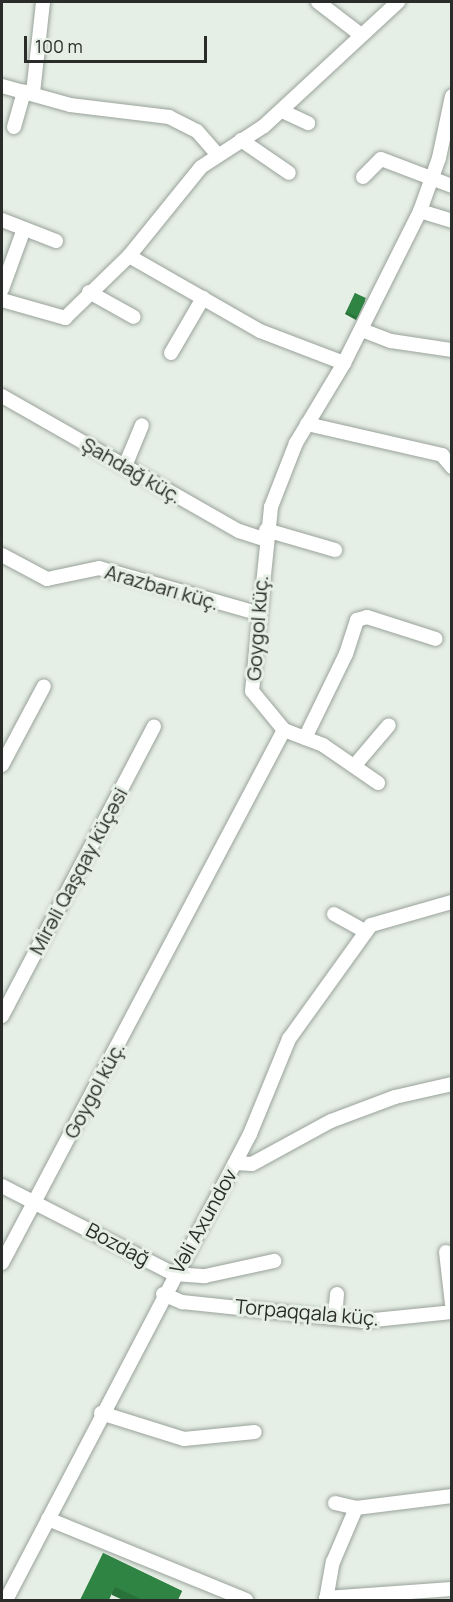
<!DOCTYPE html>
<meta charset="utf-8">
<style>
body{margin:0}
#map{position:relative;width:453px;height:1602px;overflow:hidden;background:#e6efe6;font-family:Manrope,sans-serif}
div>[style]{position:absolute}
.roads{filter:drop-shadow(0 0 2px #99a29a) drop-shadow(0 0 2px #99a29a)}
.minor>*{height:14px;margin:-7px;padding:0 7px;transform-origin:7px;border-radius:7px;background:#fff}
.wall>*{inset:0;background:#29723a}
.building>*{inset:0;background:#308443;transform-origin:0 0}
span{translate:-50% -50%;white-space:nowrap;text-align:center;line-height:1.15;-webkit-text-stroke:6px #e6efe6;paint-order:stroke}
.street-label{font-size:20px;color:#292c29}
.frame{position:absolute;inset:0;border:3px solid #292c29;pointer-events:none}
.scale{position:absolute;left:24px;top:36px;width:183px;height:27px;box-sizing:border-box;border:3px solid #292c29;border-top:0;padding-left:8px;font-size:18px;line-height:21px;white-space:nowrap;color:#292c29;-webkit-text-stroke:4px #e6efe6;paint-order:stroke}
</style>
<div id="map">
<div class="roads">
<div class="minor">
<div style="left:318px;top:2px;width:54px;rotate:37.5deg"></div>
<div style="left:2px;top:86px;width:71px;rotate:15.6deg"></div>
<div style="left:70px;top:105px;width:100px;rotate:6.9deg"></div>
<div style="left:169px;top:117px;width:31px;rotate:27deg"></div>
<div style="left:197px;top:131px;width:30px;rotate:49deg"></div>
<div style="left:33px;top:93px;width:92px;rotate:-83.7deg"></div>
<div style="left:282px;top:111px;width:29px;rotate:25deg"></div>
<div style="left:14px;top:127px;width:37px;rotate:-74deg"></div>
<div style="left:241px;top:140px;width:58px;rotate:34.5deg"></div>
<div style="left:363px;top:177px;width:25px;rotate:-45deg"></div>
<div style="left:381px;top:159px;width:76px;rotate:20.8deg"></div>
<div style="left:420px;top:211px;width:34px;rotate:17deg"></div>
<div style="left:2px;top:220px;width:58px;rotate:21.3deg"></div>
<div style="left:129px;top:256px;width:151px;rotate:29.8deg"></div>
<div style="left:260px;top:331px;width:90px;rotate:20.9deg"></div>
<div style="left:2px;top:289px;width:64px;rotate:-69.9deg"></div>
<div style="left:89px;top:292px;width:51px;rotate:29.1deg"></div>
<div style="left:2px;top:300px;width:66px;rotate:15.9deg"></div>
<div style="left:65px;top:318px;width:89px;rotate:-44.1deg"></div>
<div style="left:129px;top:256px;width:114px;rotate:-51deg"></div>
<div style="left:201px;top:167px;width:75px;rotate:-33.1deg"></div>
<div style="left:264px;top:126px;width:183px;rotate:-42.8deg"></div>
<div style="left:362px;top:330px;width:31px;rotate:21deg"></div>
<div style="left:391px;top:341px;width:62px;rotate:8.4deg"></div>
<div style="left:171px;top:353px;width:64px;rotate:-59.8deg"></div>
<div style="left:2px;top:396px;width:273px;rotate:29.7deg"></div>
<div style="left:239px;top:531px;width:26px;rotate:18deg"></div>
<div style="left:307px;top:424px;width:139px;rotate:12.9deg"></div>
<div style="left:442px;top:455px;width:16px;rotate:50deg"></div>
<div style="left:125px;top:466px;width:44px;rotate:-67.5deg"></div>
<div style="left:266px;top:530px;width:72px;rotate:16.2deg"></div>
<div style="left:2px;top:555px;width:51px;rotate:28.1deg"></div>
<div style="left:47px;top:579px;width:53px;rotate:-11.9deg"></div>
<div style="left:99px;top:568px;width:164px;rotate:15.9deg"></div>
<div style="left:284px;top:730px;width:42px;rotate:21deg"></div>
<div style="left:323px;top:745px;width:67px;rotate:34.6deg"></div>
<div style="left:305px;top:738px;width:93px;rotate:-64deg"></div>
<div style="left:346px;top:654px;width:36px;rotate:-72deg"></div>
<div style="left:357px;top:620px;width:10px;rotate:-17deg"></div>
<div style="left:367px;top:617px;width:72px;rotate:17.7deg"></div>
<div style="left:2px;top:765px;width:89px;rotate:-62deg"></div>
<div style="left:355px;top:765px;width:52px;rotate:-49.6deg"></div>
<div style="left:334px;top:914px;width:35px;rotate:29deg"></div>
<div style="left:2px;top:1016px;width:327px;rotate:-62.3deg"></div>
<div style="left:235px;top:1163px;width:17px;rotate:3deg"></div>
<div style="left:252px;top:1164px;width:90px;rotate:-28.6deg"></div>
<div style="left:331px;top:1121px;width:68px;rotate:-20.6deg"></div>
<div style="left:395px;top:1097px;width:58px;rotate:-12.8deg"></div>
<div style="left:2px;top:1186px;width:193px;rotate:27.1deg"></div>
<div style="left:174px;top:1274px;width:31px;rotate:4deg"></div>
<div style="left:205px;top:1276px;width:71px;rotate:-12.3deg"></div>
<div style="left:446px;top:1252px;width:52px;rotate:83.4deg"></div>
<div style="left:2px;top:1263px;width:603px;rotate:-62.12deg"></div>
<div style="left:284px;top:730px;width:50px;rotate:-129.4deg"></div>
<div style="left:252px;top:691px;width:185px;rotate:-84.1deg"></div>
<div style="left:271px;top:507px;width:69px;rotate:-68.7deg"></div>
<div style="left:296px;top:443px;width:93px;rotate:-59deg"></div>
<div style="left:344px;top:363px;width:170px;rotate:-63.4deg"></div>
<div style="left:420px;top:211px;width:56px;rotate:-70.3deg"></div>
<div style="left:439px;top:158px;width:63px;rotate:-78.2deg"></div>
<div style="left:163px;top:1294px;width:21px;rotate:23deg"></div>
<div style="left:182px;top:1302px;width:183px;rotate:6deg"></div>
<div style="left:364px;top:1321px;width:88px;rotate:-5.8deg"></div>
<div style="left:335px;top:1317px;width:23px;rotate:-85deg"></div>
<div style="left:101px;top:1413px;width:87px;rotate:17.4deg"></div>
<div style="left:184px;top:1439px;width:71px;rotate:-5.6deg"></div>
<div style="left:335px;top:1503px;width:22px;rotate:13deg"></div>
<div style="left:48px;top:1519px;width:214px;rotate:22.2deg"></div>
<div style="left:326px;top:1598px;width:126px;rotate:-4.1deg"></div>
<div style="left:6px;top:1600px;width:526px;rotate:-62.36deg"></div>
<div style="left:250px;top:1134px;width:103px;rotate:-67.7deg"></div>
<div style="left:289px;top:1039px;width:140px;rotate:-54.3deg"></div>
<div style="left:371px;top:925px;width:84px;rotate:-15.9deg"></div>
<div style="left:326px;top:1600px;width:39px;rotate:-80deg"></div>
<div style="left:333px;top:1562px;width:59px;rotate:-66.9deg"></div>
<div style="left:356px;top:1508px;width:97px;rotate:-7.1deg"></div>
</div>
</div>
<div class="wall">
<div style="clip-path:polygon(355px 293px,365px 301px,356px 320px,345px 314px)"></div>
<div style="clip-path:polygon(103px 1553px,182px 1591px,178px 1600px,123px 1600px,112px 1595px)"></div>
</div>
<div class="building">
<div style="left:355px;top:293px;width:12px;height:21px;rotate:24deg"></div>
<div style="clip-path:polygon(103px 1553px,182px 1591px,177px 1600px,143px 1600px,115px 1587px,109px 1600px,80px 1600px)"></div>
</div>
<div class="street-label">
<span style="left:132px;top:470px;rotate:30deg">Şahdağ küç.</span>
<span style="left:162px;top:587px;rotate:16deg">Arazbarı küç.</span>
<span style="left:257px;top:628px;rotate:-86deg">Goygol küç.</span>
<span style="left:78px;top:871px;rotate:-62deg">Mirəli Qaşqay küçəsi</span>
<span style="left:94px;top:1090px;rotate:-62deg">Goygol küç.</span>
<span style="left:203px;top:1221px;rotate:-61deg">Vəli Axundov</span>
<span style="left:118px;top:1244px;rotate:28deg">Bozdağ</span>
<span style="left:307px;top:1312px;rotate:5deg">Torpaqqala küç.</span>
</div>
<div class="frame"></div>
<div class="scale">100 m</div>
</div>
